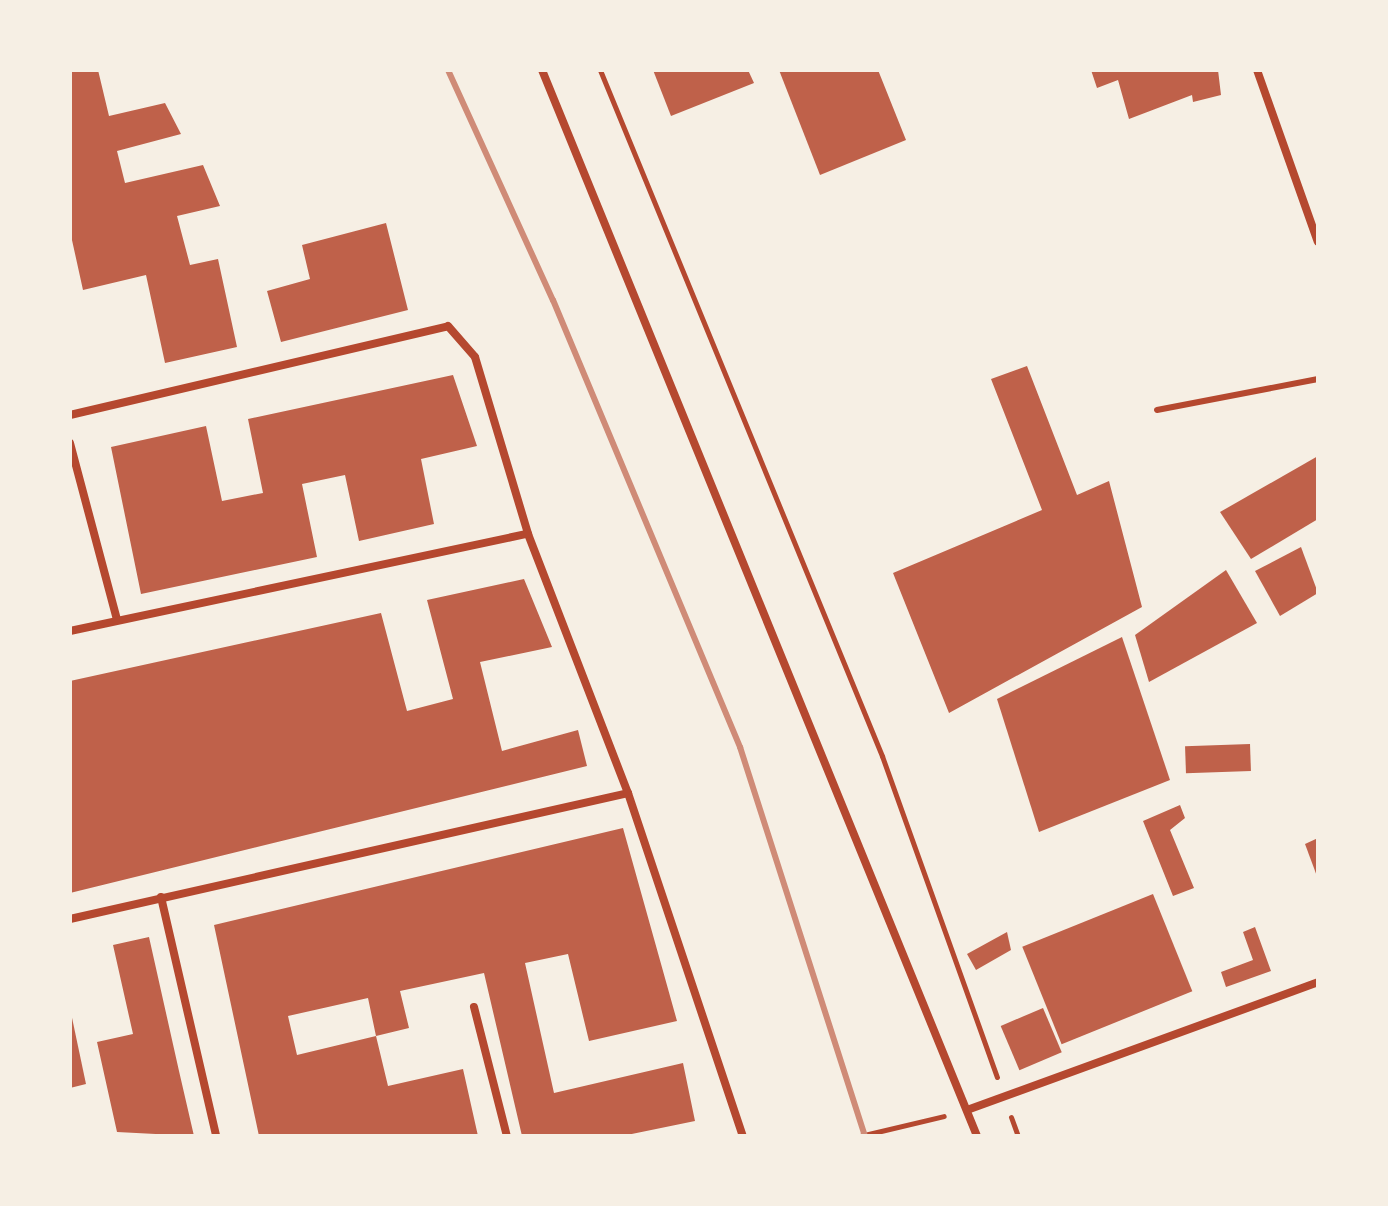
<!DOCTYPE html>
<style>
body{margin:0}
#map{position:relative;width:1388px;height:1206px;overflow:hidden;background:#f6efe4;font-family:Quicksand,sans-serif}
div>[style]{position:absolute}
.building>*{inset:0;background:#bf614a;transform-origin:0 0}
.path>*{height:5px;margin:-2.5px;padding:0 2.5px;transform-origin:2.5px;border-radius:2.5px;background:#b5482f}
.service>*{height:6px;margin:-3px;padding:0 3px;transform-origin:3px;border-radius:3px;background:#b5482f}
.minor>*{height:8px;margin:-4px;padding:0 4px;transform-origin:4px;border-radius:4px;background:#b5482f}
.rail>*{height:6px;margin:-3px;padding:0 3px;transform-origin:3px;border-radius:3px;background:#cf8b77}
span{translate:-50% -50%;white-space:nowrap;text-align:center;line-height:1.15;-webkit-text-stroke:8px #f6efe4;paint-order:stroke}
.frame{position:absolute;inset:0;border:72px solid #f6efe4;pointer-events:none}
</style>
<div id="map">
<div class="building">
<div style="clip-path:polygon(70px 70px,98px 70px,109px 116px,165px 103px,181px 134px,117px 151px,125px 183px,203px 165px,220px 206px,177px 216px,190px 265px,218px 259px,237px 347px,165px 363px,146px 275px,83px 290px,70px 231px)"></div>
<div style="clip-path:polygon(653px 70px,748px 70px,754px 83px,671px 116px)"></div>
<div style="clip-path:polygon(779px 70px,878px 70px,906px 140px,820px 175px)"></div>
<div style="clip-path:polygon(1091px 70px,1218px 70px,1221px 95px,1193px 102px,1192px 95px,1129px 119px,1118px 80px,1097px 88px)"></div>
<div style="clip-path:polygon(386px 223px,408px 310px,281px 342px,267px 291px,310px 279px,302px 245px)"></div>
<div style="clip-path:polygon(1027px 366px,1077px 495px,1109px 481px,1142px 607px,949px 713px,893px 573px,1042px 510px,991px 379px)"></div>
<div style="clip-path:polygon(453px 375px,477px 446px,421px 459px,434px 524px,359px 541px,345px 475px,302px 484px,317px 557px,141px 594px,111px 447px,206px 426px,222px 501px,263px 493px,248px 419px)"></div>
<div style="clip-path:polygon(1318px 456px,1318px 519px,1251px 559px,1220px 512px)"></div>
<div style="clip-path:polygon(1301px 547px,1318px 593px,1280px 616px,1255px 571px)"></div>
<div style="clip-path:polygon(1226px 570px,1257px 623px,1149px 682px,1135px 635px)"></div>
<div style="clip-path:polygon(524px 579px,552px 647px,480px 662px,502px 751px,578px 730px,587px 766px,70px 893px,70px 681px,381px 613px,407px 711px,453px 699px,427px 600px)"></div>
<div style="clip-path:polygon(1122px 637px,1170px 780px,1039px 832px,997px 699px)"></div>
<div style="left:1250px;top:744px;width:27px;height:65px;rotate:88deg"></div>
<div style="clip-path:polygon(1180px 805px,1185px 818px,1170px 830px,1194px 888px,1173px 896px,1143px 821px)"></div>
<div style="clip-path:polygon(evenodd,623px 828px,677px 1021px,589px 1041px,568px 954px,525px 963px,554px 1093px,683px 1063px,695px 1121px,622px 1136px,522px 1136px,484px 973px,400px 991px,409px 1028px,376px 1036px,388px 1086px,463px 1069px,478px 1136px,259px 1136px,214px 925px,623px 828px,368px 998px,376px 1036px,297px 1055px,288px 1016px,368px 998px)"></div>
<div style="clip-path:polygon(1318px 838px,1318px 879px,1305px 844px)"></div>
<div style="left:1153px;top:894px;width:105px;height:141px;rotate:68deg"></div>
<div style="clip-path:polygon(1255px 927px,1271px 971px,1226px 987px,1221px 972px,1253px 960px,1243px 932px)"></div>
<div style="clip-path:polygon(1007px 932px,1011px 950px,976px 970px,967px 954px)"></div>
<div style="clip-path:polygon(149px 937px,179px 1071px,194px 1136px,117px 1132px,97px 1042px,133px 1034px,113px 945px)"></div>
<div style="left:1043px;top:1008px;width:48px;height:46px;rotate:67deg"></div>
<div style="clip-path:polygon(71px 1013px,86px 1084px,70px 1088px,70px 1014px)"></div>
</div>
<div class="path">
<div style="left:600px;top:70px;width:742px;rotate:67.65deg"></div>
<div style="left:882px;top:756px;width:341px;rotate:70.3deg"></div>
<div style="left:1011px;top:1117px;width:20px;rotate:70deg"></div>
<div style="left:860px;top:1136px;width:86px;rotate:-13.4deg"></div>
</div>
<div class="service">
<div style="left:1157px;top:410px;width:164px;rotate:-10.9deg"></div>
</div>
<div class="minor">
<div style="left:542px;top:70px;width:1151px;rotate:67.8deg"></div>
<div style="left:1257px;top:70px;width:182px;rotate:70.5deg"></div>
<div style="left:70px;top:415px;width:388px;rotate:-13.2deg"></div>
<div style="left:448px;top:326px;width:41px;rotate:48.9deg"></div>
<div style="left:475px;top:357px;width:185px;rotate:73.3deg"></div>
<div style="left:528px;top:534px;width:278px;rotate:68.9deg"></div>
<div style="left:628px;top:793px;width:362px;rotate:71.5deg"></div>
<div style="left:70px;top:443px;width:183px;rotate:75.1deg"></div>
<div style="left:70px;top:631px;width:468px;rotate:-12deg"></div>
<div style="left:161px;top:897px;width:245px;rotate:77deg"></div>
<div style="left:70px;top:919px;width:572px;rotate:-12.72deg"></div>
<div style="left:474px;top:1007px;width:133px;rotate:75.7deg"></div>
<div style="left:967px;top:1110px;width:374px;rotate:-20deg"></div>
</div>
<div class="rail">
<div style="left:448px;top:70px;width:253px;rotate:65.5deg"></div>
<div style="left:553px;top:300px;width:485px;rotate:67.3deg"></div>
<div style="left:740px;top:747px;width:409px;rotate:72.2deg"></div>
</div>
<div class="frame"></div>
</div>
